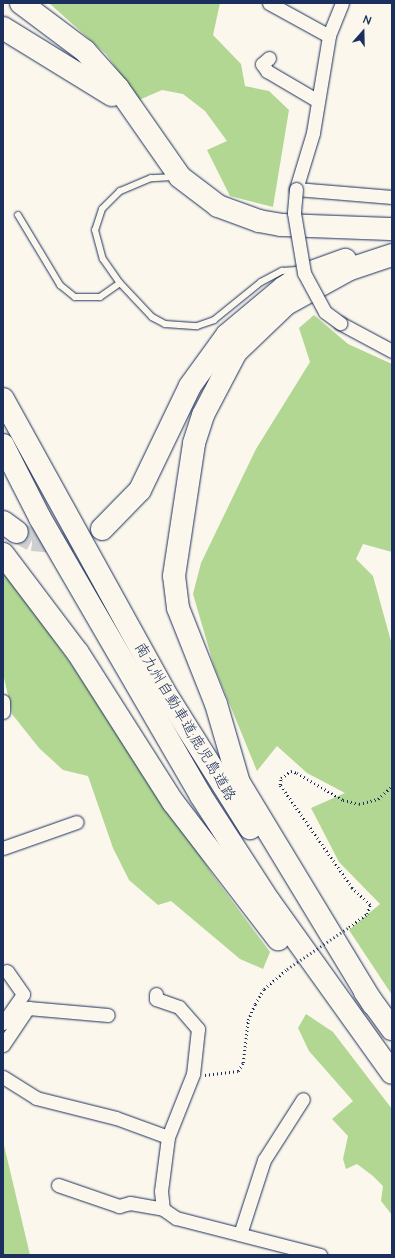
<!DOCTYPE html>
<meta charset="utf-8">
<style>
body{margin:0}
#map{position:relative;width:395px;height:1258px;overflow:hidden;background:#fbf7ec;font-family:"Architects Daughter","Klee One",sans-serif}
div>[style]{position:absolute}
.green>*{inset:0;background:#b1d793}
.motorway-tunnel>*{height:22px;margin-top:-11px;transform-origin:0;background:repeating-linear-gradient(90deg,#cecfd0 0 22px,transparent 0 33px)}
.path>*{height:2.5px;margin-top:-1.25px;transform-origin:0;background:repeating-linear-gradient(90deg,#1b2f5e 0 1px,transparent 0 4px)}
.roads{filter:drop-shadow(0 0 1px #1b2f5e) drop-shadow(0 0 1px #1b2f5e)}
.service>*{height:6px;margin:-3px;padding:0 3px;transform-origin:3px;border-radius:3px;background:#fbf7ec}
.minor>*{height:13px;margin:-6.5px;padding:0 6.5px;transform-origin:6.5px;border-radius:6.5px;background:#fbf7ec}
.motorway>*{height:22px;margin:-11px;padding:0 11px;transform-origin:11px;border-radius:11px;background:#fbf7ec}
.path-bridge>*{height:2.5px;margin-top:-1.25px;transform-origin:0;background:repeating-linear-gradient(90deg,#1b2f5e 0 1px,transparent 0 4px)}
.bridges{filter:drop-shadow(0 0 1px #1b2f5e) drop-shadow(0 0 1px #1b2f5e)}
.minor-bridge>*{height:13px;margin:-6.5px;padding:0 6.5px;transform-origin:6.5px;border-radius:6.5px;background:#fbf7ec}
span{translate:-50% -50%;white-space:nowrap;text-align:center;line-height:1.15;-webkit-text-stroke:3px #fbf7ec;paint-order:stroke}
.street-label{font-size:15px;color:#1b2f5e}
.frame{position:absolute;inset:0;border:4px solid #1b2f5e;pointer-events:none}
.north{position:absolute;left:343px;top:12px;width:40px;height:40px;-webkit-text-stroke:3px #fbf7ec;paint-order:stroke;rotate:20deg;font-size:11px;font-weight:700;line-height:16px;text-align:center;color:#1b2f5e}
.north::after{content:'';display:block;margin:auto;width:14px;height:18px;background:#1b2f5e;clip-path:polygon(50% 0,100% 100%,50% 72%,0 100%)}
</style>
<div id="map">
<div class="green">
<div style="clip-path:polygon(49px 3px,220px 3px,213px 35px,241px 64px,245px 86px,269px 91px,289px 110px,273px 207px,230px 196px,207px 150px,227px 141px,205px 111px,183px 94px,162px 90px,139px 100px,106px 54px)"></div>
<div style="clip-path:polygon(314px 315px,348px 344px,392px 364px,392px 552px,363px 544px,356px 559px,373px 576px,392px 645px,392px 995px,349px 930px,380px 904px,339px 862px,311px 808px,345px 793px,307px 773px,277px 746px,257px 771px,214px 666px,193px 594px,201px 563px,256px 449px,310px 362px,299px 328px)"></div>
<div style="clip-path:polygon(3px 569px,74px 668px,215px 878px,270px 952px,263px 969px,240px 959px,171px 901px,158px 905px,129px 880px,113px 848px,88px 776px,63px 770px,39px 748px,12px 714px,3px 673px)"></div>
<div style="clip-path:polygon(306px 1014px,333px 1032px,392px 1109px,392px 1215px,381px 1201px,383px 1186px,373px 1176px,357px 1164px,346px 1169px,343px 1159px,348px 1136px,332px 1119px,353px 1101px,309px 1051px,298px 1028px)"></div>
<div style="clip-path:polygon(3px 1141px,30px 1255px,3px 1255px)"></div>
</div>
<div class="motorway-tunnel">
<div style="left:17px;top:532px;width:17px;rotate:28deg"></div>
<div style="left:32px;top:540px;width:33px;rotate:5deg"></div>
<div style="left:65px;top:543px;width:40px;rotate:-21deg"></div>
</div>
<div class="path">
<div style="left:349px;top:927px;width:22px;rotate:-36deg"></div>
<div style="left:367px;top:914px;width:9px;rotate:-72deg"></div>
<div style="left:370px;top:905px;width:25px;rotate:-137deg"></div>
<div style="left:352px;top:888px;width:126px;rotate:-125deg"></div>
<div style="left:280px;top:785px;width:7px;rotate:-82deg"></div>
<div style="left:281px;top:778px;width:12px;rotate:-35deg"></div>
<div style="left:291px;top:771px;width:6px;rotate:18deg"></div>
<div style="left:297px;top:773px;width:53px;rotate:30.4deg"></div>
<div style="left:343px;top:800px;width:16px;rotate:14deg"></div>
<div style="left:359px;top:804px;width:20px;rotate:-15deg"></div>
<div style="left:378px;top:799px;width:19px;rotate:-43deg"></div>
<div style="left:205px;top:1075px;width:33px;rotate:-7deg"></div>
<div style="left:238px;top:1071px;width:9px;rotate:-58deg"></div>
<div style="left:243px;top:1063px;width:43px;rotate:-83.4deg"></div>
<div style="left:248px;top:1020px;width:17px;rotate:-66deg"></div>
<div style="left:255px;top:1004px;width:17px;rotate:-59deg"></div>
<div style="left:264px;top:989px;width:30px;rotate:-41deg"></div>
</div>
<div class="roads">
<div class="service">
<div style="left:173px;top:177px;width:22px;rotate:177deg"></div>
<div style="left:151px;top:178px;width:34px;rotate:157deg"></div>
<div style="left:120px;top:191px;width:25px;rotate:135deg"></div>
<div style="left:102px;top:209px;width:22px;rotate:108deg"></div>
<div style="left:95px;top:230px;width:30px;rotate:75deg"></div>
<div style="left:103px;top:259px;width:29px;rotate:55deg"></div>
<div style="left:120px;top:283px;width:47px;rotate:46.7deg"></div>
<div style="left:152px;top:317px;width:15px;rotate:28deg"></div>
<div style="left:165px;top:324px;width:32px;rotate:4deg"></div>
<div style="left:197px;top:326px;width:18px;rotate:-19deg"></div>
<div style="left:214px;top:320px;width:60px;rotate:-39deg"></div>
<div style="left:261px;top:282px;width:24px;rotate:-28deg"></div>
<div style="left:282px;top:271px;width:15px;rotate:-4deg"></div>
<div style="left:18px;top:215px;width:82px;rotate:59deg"></div>
<div style="left:60px;top:285px;width:19px;rotate:39deg"></div>
<div style="left:75px;top:297px;width:25px"></div>
<div style="left:100px;top:297px;width:24px;rotate:-35deg"></div>
</div>
<div class="minor">
<div style="left:269px;top:3px;width:68px;rotate:28.8deg"></div>
<div style="left:342px;top:3px;width:35px;rotate:112deg"></div>
<div style="left:329px;top:36px;width:98px;rotate:99.4deg"></div>
<div style="left:313px;top:133px;width:59px;rotate:106.9deg"></div>
<div style="left:296px;top:189px;width:96px;rotate:4.8deg"></div>
<div style="left:269px;top:58px;width:9px;rotate:139deg"></div>
<div style="left:262px;top:64px;width:9px;rotate:54deg"></div>
<div style="left:267px;top:71px;width:59px;rotate:30.5deg"></div>
<div style="left:340px;top:323px;width:59px;rotate:28.3deg"></div>
<div style="left:3px;top:701px;width:11px;rotate:90deg"></div>
<div style="left:3px;top:848px;width:78px;rotate:-19.4deg"></div>
<div style="left:156px;top:994px;width:5px;rotate:90deg"></div>
<div style="left:156px;top:999px;width:24px;rotate:19deg"></div>
<div style="left:179px;top:1007px;width:29px;rotate:49deg"></div>
<div style="left:198px;top:1029px;width:45px;rotate:96.3deg"></div>
<div style="left:193px;top:1074px;width:68px;rotate:111.6deg"></div>
<div style="left:3px;top:1023px;width:35px;rotate:-55deg"></div>
<div style="left:23px;top:994px;width:28px;rotate:-125deg"></div>
<div style="left:3px;top:1045px;width:45px;rotate:-56deg"></div>
<div style="left:28px;top:1008px;width:80px;rotate:5deg"></div>
<div style="left:3px;top:1077px;width:39px;rotate:32deg"></div>
<div style="left:36px;top:1098px;width:82px;rotate:14deg"></div>
<div style="left:116px;top:1118px;width:55px;rotate:20.1deg"></div>
<div style="left:168px;top:1137px;width:54px;rotate:97.4deg"></div>
<div style="left:161px;top:1191px;width:18px;rotate:84deg"></div>
<div style="left:163px;top:1209px;width:16px;rotate:35deg"></div>
<div style="left:176px;top:1218px;width:149px;rotate:14.4deg"></div>
<div style="left:58px;top:1185px;width:65px;rotate:19deg"></div>
<div style="left:119px;top:1206px;width:11px;rotate:-15deg"></div>
<div style="left:130px;top:1203px;width:34px;rotate:10deg"></div>
<div style="left:240px;top:1234px;width:78px;rotate:-72deg"></div>
<div style="left:264px;top:1160px;width:72px;rotate:-57.4deg"></div>
</div>
<div class="motorway">
<div style="left:21px;top:3px;width:80px;rotate:36.9deg"></div>
<div style="left:85px;top:51px;width:50px;rotate:48.3deg"></div>
<div style="left:118px;top:88px;width:108px;rotate:55.1deg"></div>
<div style="left:180px;top:177px;width:48px;rotate:37.3deg"></div>
<div style="left:218px;top:206px;width:44px;rotate:20.1deg"></div>
<div style="left:259px;top:221px;width:22px;rotate:10deg"></div>
<div style="left:281px;top:225px;width:111px;rotate:2.1deg"></div>
<div style="left:3px;top:28px;width:128px;rotate:31.6deg"></div>
<div style="left:3px;top:399px;width:333px;rotate:61.1deg"></div>
<div style="left:164px;top:691px;width:162px;rotate:57.9deg"></div>
<div style="left:3px;top:445px;width:82px;rotate:63.1deg"></div>
<div style="left:40px;top:518px;width:321px;rotate:59.9deg"></div>
<div style="left:201px;top:796px;width:125px;rotate:57.1deg"></div>
<div style="left:269px;top:901px;width:211px;rotate:54.4deg"></div>
<div style="left:3px;top:522px;width:17px;rotate:36deg"></div>
<div style="left:102px;top:529px;width:54px;rotate:-45.7deg"></div>
<div style="left:140px;top:490px;width:115px;rotate:-64.3deg"></div>
<div style="left:190px;top:386px;width:63px;rotate:-54deg"></div>
<div style="left:227px;top:335px;width:73px;rotate:-40deg"></div>
<div style="left:283px;top:288px;width:24px;rotate:-33deg"></div>
<div style="left:303px;top:275px;width:45px;rotate:-19.7deg"></div>
<div style="left:3px;top:554px;width:124px;rotate:52.9deg"></div>
<div style="left:78px;top:653px;width:177px;rotate:57.5deg"></div>
<div style="left:173px;top:802px;width:173px;rotate:52.5deg"></div>
<div style="left:365px;top:992px;width:46px;rotate:53.9deg"></div>
<div style="left:373px;top:1004px;width:258px;rotate:-121.2deg"></div>
<div style="left:239px;top:783px;width:82px;rotate:-106.2deg"></div>
<div style="left:216px;top:704px;width:103px;rotate:-111.6deg"></div>
<div style="left:178px;top:608px;width:32px;rotate:-97deg"></div>
<div style="left:174px;top:576px;width:134px;rotate:-81.4deg"></div>
<div style="left:194px;top:443px;width:29px;rotate:-72deg"></div>
<div style="left:203px;top:415px;width:71px;rotate:-62.4deg"></div>
<div style="left:236px;top:352px;width:69px;rotate:-43.8deg"></div>
<div style="left:286px;top:304px;width:73px;rotate:-28.7deg"></div>
<div style="left:350px;top:269px;width:44px;rotate:-18.4deg"></div>
</div>
</div>
<div class="path-bridge">
<div style="left:287px;top:969px;width:75px;rotate:-34.1deg"></div>
</div>
<div class="bridges">
<div class="minor-bridge">
<div style="left:296px;top:189px;width:24px;rotate:95deg"></div>
<div style="left:294px;top:213px;width:61px;rotate:80.5deg"></div>
<div style="left:304px;top:273px;width:44px;rotate:61.7deg"></div>
<div style="left:325px;top:312px;width:19px;rotate:36deg"></div>
</div>
</div>
<div class="street-label">
<span style="left:185px;top:722px;rotate:59deg">南九州自動車道;鹿児島道路</span>
</div>
<div class="frame"></div>
<div class="north">N</div>
</div>
